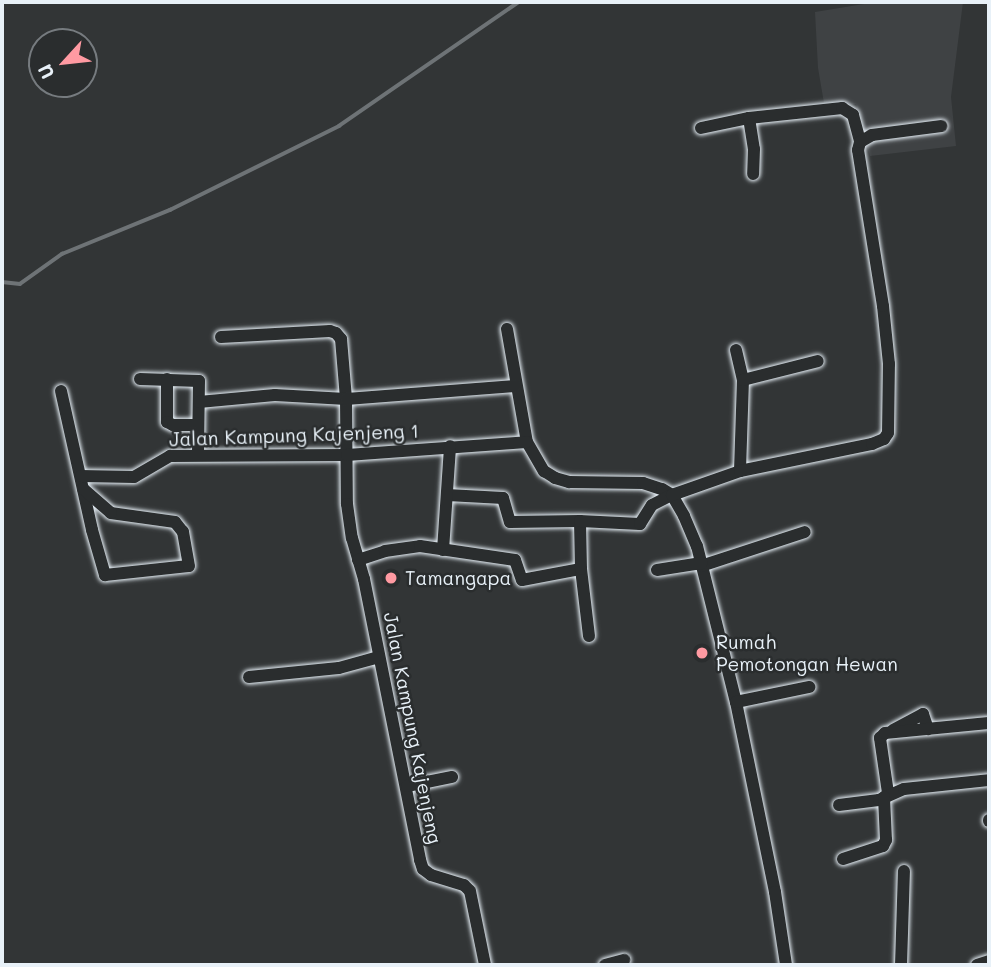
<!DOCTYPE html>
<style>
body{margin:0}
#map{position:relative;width:991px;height:967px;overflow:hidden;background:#323536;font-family:Mali,sans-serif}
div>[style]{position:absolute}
.built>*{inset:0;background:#3f4244}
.stream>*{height:3.5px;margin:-1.75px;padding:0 1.75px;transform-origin:1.75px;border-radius:1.75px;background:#6e7376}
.roads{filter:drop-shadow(0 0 2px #e8f1f8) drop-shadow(0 0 2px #e8f1f8)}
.minor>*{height:12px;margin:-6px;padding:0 6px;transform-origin:6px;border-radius:6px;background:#2a2d2e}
.dots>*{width:19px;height:19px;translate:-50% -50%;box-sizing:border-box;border:4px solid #2a2d2e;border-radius:50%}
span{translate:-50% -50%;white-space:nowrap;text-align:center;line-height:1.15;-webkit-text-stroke:5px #2a2d2e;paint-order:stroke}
.street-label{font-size:19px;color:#e8f1f8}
.poi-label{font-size:19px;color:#e8f1f8}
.left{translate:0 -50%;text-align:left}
.frame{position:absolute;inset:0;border:4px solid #e8f1f8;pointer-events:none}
.north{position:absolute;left:28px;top:28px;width:70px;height:70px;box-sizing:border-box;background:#2a2d2e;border:2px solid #767b7f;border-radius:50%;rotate:243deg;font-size:19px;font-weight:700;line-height:28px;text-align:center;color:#e8f1f8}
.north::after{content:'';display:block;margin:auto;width:24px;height:32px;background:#ff9aa2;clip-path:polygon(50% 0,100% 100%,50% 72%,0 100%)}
</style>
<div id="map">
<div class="built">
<div style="clip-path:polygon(876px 2px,963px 2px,951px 97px,956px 146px,870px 156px,856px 104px,825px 109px,818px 68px,815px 12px)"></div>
</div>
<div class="stream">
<div style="left:2px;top:282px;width:18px;rotate:6deg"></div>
<div style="left:20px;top:284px;width:52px;rotate:-35.5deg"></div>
<div style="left:62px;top:254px;width:117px;rotate:-22.2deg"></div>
<div style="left:170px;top:210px;width:189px;rotate:-26.4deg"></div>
<div style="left:339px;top:126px;width:219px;rotate:-34.6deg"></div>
</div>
<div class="roads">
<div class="minor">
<div style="left:749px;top:118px;width:31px;rotate:81deg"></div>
<div style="left:754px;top:149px;width:25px;rotate:92deg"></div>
<div style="left:701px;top:128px;width:49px;rotate:-11.8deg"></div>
<div style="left:749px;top:118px;width:94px;rotate:-6.1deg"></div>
<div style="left:842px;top:108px;width:13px;rotate:32deg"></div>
<div style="left:853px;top:115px;width:28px;rotate:75deg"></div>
<div style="left:507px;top:329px;width:115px;rotate:80deg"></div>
<div style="left:527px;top:442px;width:34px;rotate:60deg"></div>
<div style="left:544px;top:471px;width:13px;rotate:32deg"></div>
<div style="left:555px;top:478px;width:15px;rotate:16deg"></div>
<div style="left:569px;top:482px;width:74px;rotate:0.8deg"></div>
<div style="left:643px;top:483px;width:20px;rotate:18deg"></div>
<div style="left:662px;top:489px;width:12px;rotate:31deg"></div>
<div style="left:672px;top:495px;width:24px;rotate:60deg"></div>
<div style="left:684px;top:516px;width:33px;rotate:67deg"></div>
<div style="left:697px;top:546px;width:161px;rotate:76deg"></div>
<div style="left:736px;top:702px;width:194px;rotate:78.4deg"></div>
<div style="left:775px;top:892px;width:74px;rotate:81.4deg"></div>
<div style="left:221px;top:337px;width:109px;rotate:-3.2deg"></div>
<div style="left:330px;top:331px;width:6px;rotate:18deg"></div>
<div style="left:336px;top:333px;width:8px;rotate:50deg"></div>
<div style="left:341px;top:339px;width:60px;rotate:85.2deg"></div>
<div style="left:346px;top:399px;width:105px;rotate:89.5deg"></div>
<div style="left:347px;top:504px;width:34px;rotate:82deg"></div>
<div style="left:352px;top:538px;width:43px;rotate:73.7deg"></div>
<div style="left:364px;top:579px;width:287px;rotate:78.7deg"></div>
<div style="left:420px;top:860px;width:9px;rotate:72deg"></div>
<div style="left:423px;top:869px;width:10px;rotate:37deg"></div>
<div style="left:431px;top:875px;width:34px;rotate:17deg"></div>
<div style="left:464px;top:885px;width:8px;rotate:45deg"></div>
<div style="left:470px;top:891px;width:76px;rotate:78.5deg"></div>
<div style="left:736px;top:350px;width:31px;rotate:77deg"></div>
<div style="left:743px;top:380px;width:91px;rotate:91.9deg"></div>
<div style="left:140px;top:379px;width:59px;rotate:1.9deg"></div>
<div style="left:199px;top:381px;width:74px;rotate:90.8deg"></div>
<div style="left:167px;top:379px;width:43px;rotate:90deg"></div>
<div style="left:167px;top:422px;width:7px;rotate:27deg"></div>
<div style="left:173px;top:425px;width:25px"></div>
<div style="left:743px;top:380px;width:77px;rotate:-14.2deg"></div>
<div style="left:61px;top:391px;width:142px;rotate:77.4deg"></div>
<div style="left:92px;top:530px;width:47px;rotate:73.9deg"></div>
<div style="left:105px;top:575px;width:84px;rotate:-6.1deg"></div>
<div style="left:189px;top:566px;width:35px;rotate:-100deg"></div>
<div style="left:183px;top:532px;width:13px;rotate:-129deg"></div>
<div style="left:175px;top:522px;width:65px;rotate:-172deg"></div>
<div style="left:111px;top:513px;width:37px;rotate:-139deg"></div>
<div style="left:199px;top:402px;width:76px;rotate:-5.3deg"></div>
<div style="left:275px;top:395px;width:71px;rotate:3.2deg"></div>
<div style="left:346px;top:399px;width:170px;rotate:-4.4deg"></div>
<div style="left:81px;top:476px;width:53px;rotate:1.1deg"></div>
<div style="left:134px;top:477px;width:42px;rotate:-30.3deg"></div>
<div style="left:170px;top:456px;width:177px;rotate:-0.3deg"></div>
<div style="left:347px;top:455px;width:180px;rotate:-4.1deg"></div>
<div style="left:447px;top:495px;width:56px;rotate:3.1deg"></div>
<div style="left:503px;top:498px;width:25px;rotate:74deg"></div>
<div style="left:510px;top:522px;width:70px;rotate:-0.8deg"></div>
<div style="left:443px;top:550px;width:104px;rotate:-86.1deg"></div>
<div style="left:358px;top:560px;width:28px;rotate:-18deg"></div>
<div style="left:385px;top:551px;width:35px;rotate:-8deg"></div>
<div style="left:420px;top:546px;width:96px;rotate:8.4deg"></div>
<div style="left:515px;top:560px;width:21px;rotate:71deg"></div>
<div style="left:522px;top:580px;width:60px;rotate:-10.6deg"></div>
<div style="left:701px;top:566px;width:109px;rotate:-18.1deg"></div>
<div style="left:657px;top:570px;width:45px;rotate:-9deg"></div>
<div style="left:589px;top:636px;width:67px;rotate:-96.8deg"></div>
<div style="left:581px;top:569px;width:48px;rotate:-91.2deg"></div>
<div style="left:580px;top:521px;width:60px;rotate:2.9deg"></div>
<div style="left:640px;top:524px;width:22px;rotate:-58deg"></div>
<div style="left:652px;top:505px;width:22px;rotate:-27deg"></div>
<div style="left:672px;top:495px;width:72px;rotate:-19.4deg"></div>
<div style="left:740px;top:471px;width:135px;rotate:-11.6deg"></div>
<div style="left:872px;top:444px;width:13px;rotate:-23deg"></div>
<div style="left:884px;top:439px;width:7px;rotate:-56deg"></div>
<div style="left:888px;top:433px;width:69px;rotate:-89.2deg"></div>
<div style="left:889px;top:364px;width:58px;rotate:-95.9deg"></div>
<div style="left:883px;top:306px;width:158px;rotate:-99.1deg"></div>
<div style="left:858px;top:150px;width:8px;rotate:-76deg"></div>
<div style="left:860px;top:142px;width:14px;rotate:-30deg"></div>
<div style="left:872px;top:135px;width:70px;rotate:-7.4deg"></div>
<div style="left:249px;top:677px;width:90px;rotate:-5.7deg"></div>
<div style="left:339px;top:668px;width:41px;rotate:-15.4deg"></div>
<div style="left:736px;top:702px;width:75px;rotate:-11.6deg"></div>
<div style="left:893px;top:730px;width:34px;rotate:-28deg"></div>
<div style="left:923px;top:714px;width:16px;rotate:72deg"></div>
<div style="left:407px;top:786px;width:46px;rotate:-11.3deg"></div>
<div style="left:888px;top:793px;width:56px;rotate:-98.3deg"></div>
<div style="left:880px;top:738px;width:7px;rotate:-45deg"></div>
<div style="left:885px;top:733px;width:104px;rotate:-5.5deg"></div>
<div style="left:839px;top:805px;width:40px;rotate:-7.1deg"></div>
<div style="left:879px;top:800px;width:27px;rotate:-24deg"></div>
<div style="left:904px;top:789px;width:85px;rotate:-6deg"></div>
<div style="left:989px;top:820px;width:1px;rotate:90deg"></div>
<div style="left:843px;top:859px;width:42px;rotate:-18deg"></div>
<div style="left:883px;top:846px;width:7px;rotate:-63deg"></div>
<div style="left:886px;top:840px;width:43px;rotate:-92.7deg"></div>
<div style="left:605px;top:965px;width:20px;rotate:-15deg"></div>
<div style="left:901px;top:965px;width:94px;rotate:-88.2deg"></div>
<div style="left:977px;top:965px;width:13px;rotate:-18deg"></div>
</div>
</div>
<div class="dots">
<div style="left:391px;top:578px;background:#ff9aa2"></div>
<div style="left:702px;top:653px;background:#ff9aa2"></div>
</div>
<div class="street-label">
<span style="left:294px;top:435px;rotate:-2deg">Jalan Kampung Kajenjeng 1</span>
<span style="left:413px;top:728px;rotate:79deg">Jalan Kampung Kajenjeng</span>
</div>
<div class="poi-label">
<span class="left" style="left:405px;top:578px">Tamangapa</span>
<span class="left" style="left:716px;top:653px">Rumah<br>Pemotongan Hewan</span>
</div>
<div class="frame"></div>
<div class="north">U</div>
</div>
